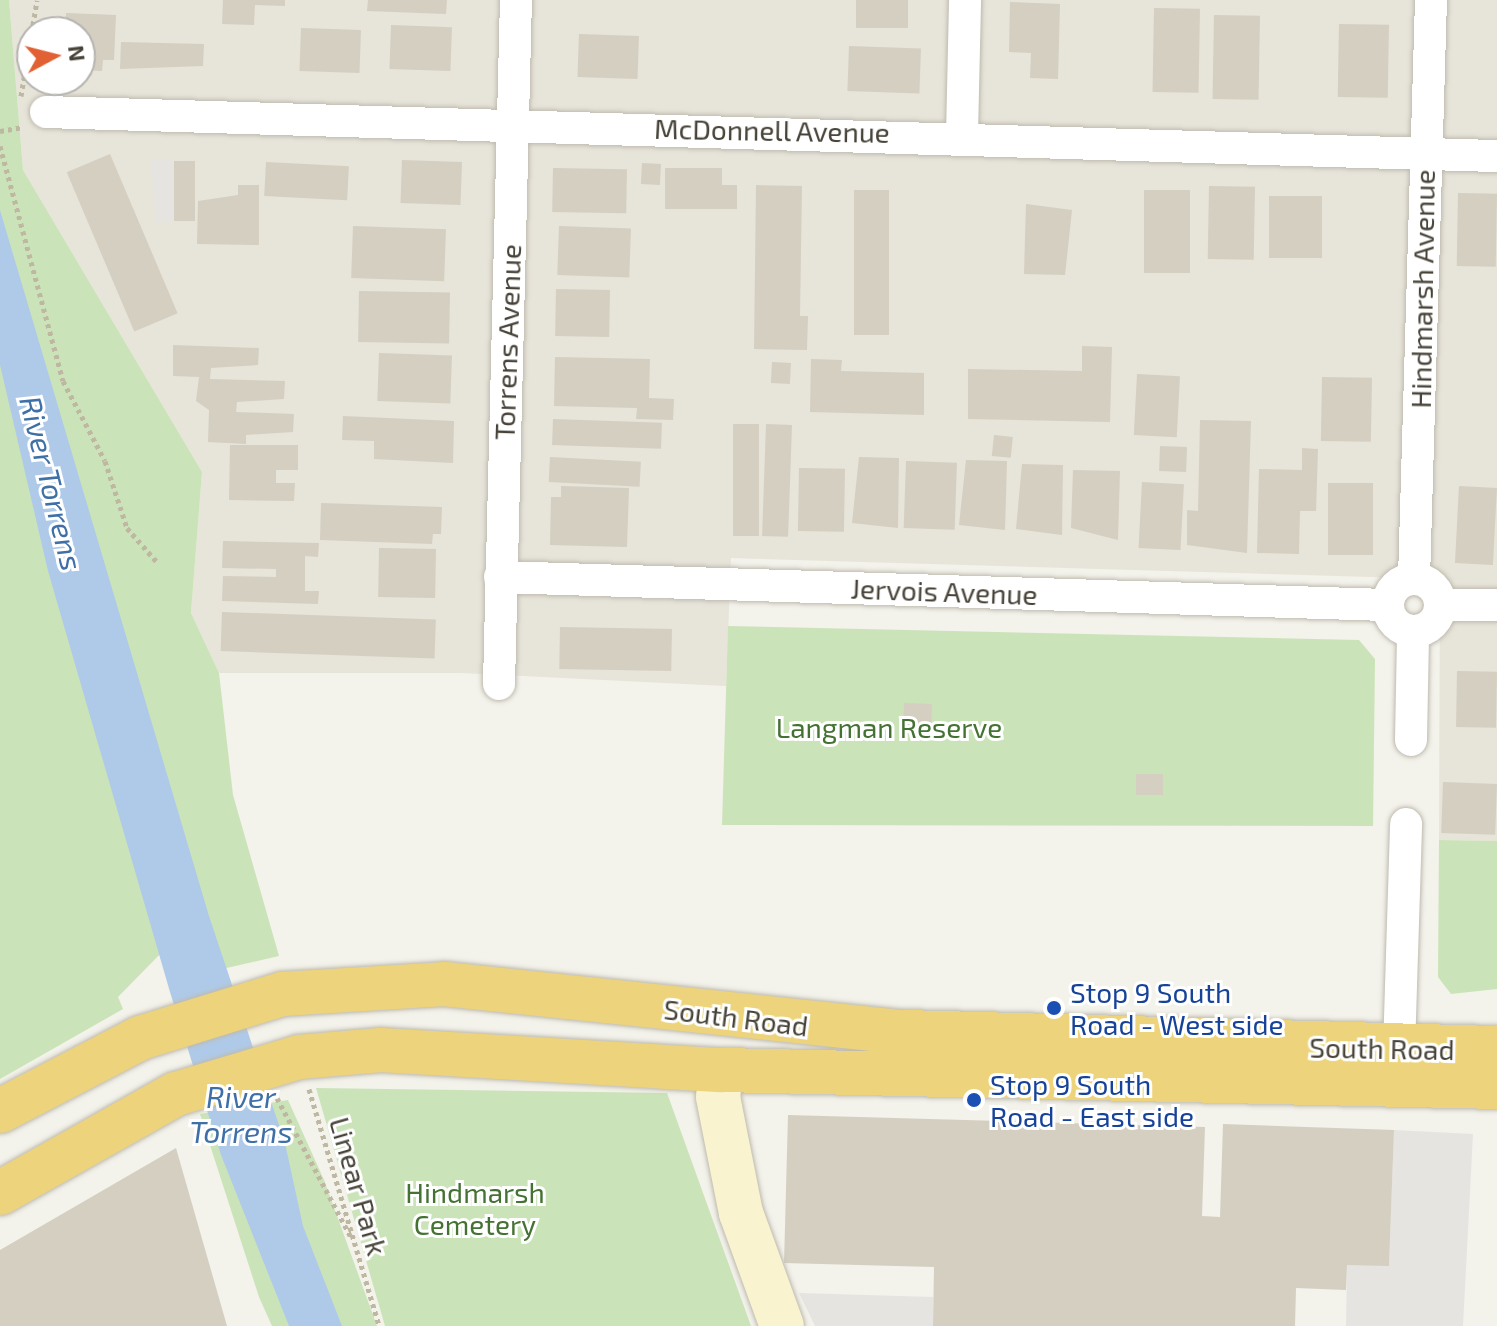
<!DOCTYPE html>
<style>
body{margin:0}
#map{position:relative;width:1497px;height:1326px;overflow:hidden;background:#f3f2eb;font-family:"Exo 2",sans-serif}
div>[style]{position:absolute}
.residential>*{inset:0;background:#e7e4d9}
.green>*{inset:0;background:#cbe3b8}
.parking>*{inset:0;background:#e6e4e1}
.water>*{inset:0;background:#afcae9}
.building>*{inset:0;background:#d4cfc1;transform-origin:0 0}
.path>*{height:5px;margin-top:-2.5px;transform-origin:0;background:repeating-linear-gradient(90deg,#beb7a1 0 4px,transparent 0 8px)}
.roads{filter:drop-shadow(0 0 2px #bebaae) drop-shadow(0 0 2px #bebaae)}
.street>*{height:32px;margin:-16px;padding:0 16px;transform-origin:16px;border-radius:16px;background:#fff}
.street>.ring{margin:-16px;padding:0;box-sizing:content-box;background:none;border:32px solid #fff;border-radius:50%}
.secondary>*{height:44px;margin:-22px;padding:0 22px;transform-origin:22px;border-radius:22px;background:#f9f3cf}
.highway>*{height:44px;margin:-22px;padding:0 22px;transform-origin:22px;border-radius:22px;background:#edd47c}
.dots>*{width:22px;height:22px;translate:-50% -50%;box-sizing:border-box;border:4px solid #fff;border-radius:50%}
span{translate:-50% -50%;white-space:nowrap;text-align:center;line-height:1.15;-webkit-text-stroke:6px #fff;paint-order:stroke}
.street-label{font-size:28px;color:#474339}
.park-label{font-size:28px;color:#447233}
.transit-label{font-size:28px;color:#164399}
.left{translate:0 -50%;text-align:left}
.water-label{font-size:30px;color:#3e6fa7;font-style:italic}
.north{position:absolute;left:16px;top:16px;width:80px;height:80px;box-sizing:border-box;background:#fff;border:2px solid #b5b4b0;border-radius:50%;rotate:83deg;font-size:22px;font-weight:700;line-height:32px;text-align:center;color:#474339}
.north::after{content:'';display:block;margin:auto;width:28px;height:36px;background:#e16134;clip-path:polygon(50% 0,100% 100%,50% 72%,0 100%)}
</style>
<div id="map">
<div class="residential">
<div style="clip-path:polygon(evenodd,9px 0,1497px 0,1497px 841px,1439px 840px,1440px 579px,731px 558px,726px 686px,462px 673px,219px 673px,191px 613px,202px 472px,23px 170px,9px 0,32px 32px,80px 32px,80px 80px,32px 80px,32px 32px)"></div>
</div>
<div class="green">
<div style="clip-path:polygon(0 0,9px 0,23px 170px,202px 472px,191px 613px,219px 673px,233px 795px,279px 956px,196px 975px,166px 948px,118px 997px,123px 1009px,0 1079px)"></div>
<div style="clip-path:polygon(728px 626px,1359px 640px,1375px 659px,1373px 826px,722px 825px)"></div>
<div style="clip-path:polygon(1439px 840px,1497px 841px,1497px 989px,1451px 994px,1438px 977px)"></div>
<div style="clip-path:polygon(316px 1088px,667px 1093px,751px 1326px,385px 1326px)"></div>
<div style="clip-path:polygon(288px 1100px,324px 1180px,377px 1326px,272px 1326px,259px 1297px,200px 1114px)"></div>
</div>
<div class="parking">
<div style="clip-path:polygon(151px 160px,195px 161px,194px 221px,156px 221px)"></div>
<div style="clip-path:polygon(1394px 1130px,1473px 1134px,1463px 1326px,1346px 1326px,1347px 1265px,1389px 1265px)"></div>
<div style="clip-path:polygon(799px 1293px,933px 1297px,933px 1326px,815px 1326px)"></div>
</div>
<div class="water">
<div style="clip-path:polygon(0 210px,209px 916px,285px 1143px,303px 1226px,342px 1326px,289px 1326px,221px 1155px,170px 992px,48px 571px,0 365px)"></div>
</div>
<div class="building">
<div style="clip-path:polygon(223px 0,285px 0,285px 6px,255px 5px,254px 25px,222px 24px)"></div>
<div style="clip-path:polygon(368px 0,447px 0,446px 14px,367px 11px)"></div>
<div style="left:856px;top:0;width:52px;height:28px"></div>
<div style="clip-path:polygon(1010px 2px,1060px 4px,1058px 79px,1030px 78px,1031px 53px,1009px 52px)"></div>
<div style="left:1154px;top:8px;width:46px;height:84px;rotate:1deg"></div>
<div style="clip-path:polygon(66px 13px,116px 15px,114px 60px,103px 60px,102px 71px,80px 70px,80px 32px,40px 32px,66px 28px)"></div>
<div style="left:1214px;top:15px;width:46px;height:84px;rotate:1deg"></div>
<div style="left:1339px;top:24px;width:50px;height:73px;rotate:1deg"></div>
<div style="left:391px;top:25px;width:61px;height:44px;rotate:2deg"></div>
<div style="left:301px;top:28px;width:60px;height:43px;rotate:2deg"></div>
<div style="left:579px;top:34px;width:60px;height:43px;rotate:2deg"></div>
<div style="clip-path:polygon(121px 42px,204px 44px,203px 66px,120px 69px)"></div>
<div style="left:849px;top:46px;width:72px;height:45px;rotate:2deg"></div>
<div style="left:110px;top:154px;width:173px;height:47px;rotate:67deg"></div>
<div style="left:402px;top:160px;width:60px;height:43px;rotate:2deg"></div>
<div style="left:174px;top:161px;width:21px;height:60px"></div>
<div style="left:266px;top:162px;width:83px;height:34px;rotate:3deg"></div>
<div style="left:642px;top:163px;width:19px;height:21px;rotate:3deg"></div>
<div style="left:553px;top:168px;width:74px;height:44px;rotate:1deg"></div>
<div style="clip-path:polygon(665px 168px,722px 168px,722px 185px,737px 185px,737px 209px,665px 209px)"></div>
<div style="clip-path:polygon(238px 185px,259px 185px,259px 245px,197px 244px,198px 201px,238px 195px)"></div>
<div style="clip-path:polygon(756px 185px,802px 186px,800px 316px,808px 316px,807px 350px,754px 349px)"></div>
<div style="left:1209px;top:186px;width:46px;height:73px;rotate:1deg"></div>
<div style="left:854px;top:190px;width:35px;height:145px"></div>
<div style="left:1144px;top:190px;width:46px;height:83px"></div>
<div style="left:1458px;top:193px;width:39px;height:73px;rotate:1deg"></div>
<div style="left:1269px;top:196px;width:53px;height:62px"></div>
<div style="clip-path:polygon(1026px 204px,1072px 210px,1065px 275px,1024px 274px)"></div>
<div style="left:353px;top:226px;width:93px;height:52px;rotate:2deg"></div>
<div style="left:559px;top:226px;width:72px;height:49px;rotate:2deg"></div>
<div style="left:556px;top:289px;width:54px;height:47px;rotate:1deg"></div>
<div style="left:359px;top:291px;width:91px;height:51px;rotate:1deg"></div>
<div style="clip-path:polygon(173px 345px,259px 348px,258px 365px,211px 368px,210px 379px,285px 381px,284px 399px,237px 402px,236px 412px,294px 414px,293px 432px,246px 435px,246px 444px,208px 442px,209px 410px,196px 401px,199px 377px,173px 376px)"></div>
<div style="clip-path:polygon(1082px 346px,1112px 347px,1110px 422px,968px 419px,968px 369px,1082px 371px)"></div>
<div style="left:379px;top:353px;width:73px;height:48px;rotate:2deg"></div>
<div style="clip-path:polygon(555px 357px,650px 359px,649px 398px,674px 399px,673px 420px,636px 419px,637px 408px,554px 406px)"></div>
<div style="clip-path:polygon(811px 359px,842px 360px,841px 371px,924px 373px,924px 415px,810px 412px)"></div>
<div style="left:772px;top:362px;width:19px;height:21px;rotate:3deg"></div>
<div style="left:1137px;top:374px;width:43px;height:61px;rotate:3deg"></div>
<div style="left:1322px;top:377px;width:50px;height:64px;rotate:1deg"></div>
<div style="clip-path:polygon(343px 416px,454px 421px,453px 463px,374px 459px,374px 441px,342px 440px)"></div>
<div style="left:553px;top:419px;width:109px;height:26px;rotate:2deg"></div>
<div style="clip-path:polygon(1200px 420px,1251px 421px,1247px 553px,1187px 545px,1187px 510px,1198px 511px)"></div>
<div style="left:733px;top:424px;width:26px;height:112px"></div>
<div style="left:766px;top:424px;width:26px;height:112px;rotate:2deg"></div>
<div style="left:994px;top:435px;width:19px;height:21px;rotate:6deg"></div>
<div style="clip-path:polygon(230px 445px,298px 445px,298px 470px,276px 470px,276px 483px,295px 483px,294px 501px,229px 500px)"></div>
<div style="left:1160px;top:446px;width:27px;height:25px;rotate:2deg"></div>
<div style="clip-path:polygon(1302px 448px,1318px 449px,1316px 511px,1300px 511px,1299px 554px,1257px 553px,1259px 469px,1302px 470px)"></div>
<div style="left:550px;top:457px;width:91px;height:25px;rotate:3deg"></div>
<div style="clip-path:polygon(859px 457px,899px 458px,898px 528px,852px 523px)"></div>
<div style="clip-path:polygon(966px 460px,1007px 461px,1005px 530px,959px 525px)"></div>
<div style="left:906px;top:461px;width:51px;height:67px;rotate:2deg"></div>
<div style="clip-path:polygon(1022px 464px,1063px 465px,1062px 535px,1016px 529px)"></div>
<div style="left:799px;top:468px;width:46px;height:63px;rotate:1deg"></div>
<div style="clip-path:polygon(1073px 470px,1120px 471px,1118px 540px,1071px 528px)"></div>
<div style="left:1142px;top:482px;width:42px;height:66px;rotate:3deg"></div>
<div style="left:1328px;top:483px;width:45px;height:72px"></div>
<div style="clip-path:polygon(561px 486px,629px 488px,627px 547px,550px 545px,551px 497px,561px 497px)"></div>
<div style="left:1459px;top:486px;width:38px;height:77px;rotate:3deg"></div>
<div style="clip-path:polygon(321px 503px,442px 507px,441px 534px,433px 534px,432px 544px,320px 540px)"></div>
<div style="clip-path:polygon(223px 541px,319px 543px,318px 557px,305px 556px,305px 591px,319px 591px,318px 604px,222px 601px,223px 576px,276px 577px,276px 569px,222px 568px)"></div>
<div style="left:379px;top:548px;width:57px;height:49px;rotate:1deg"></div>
<div style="left:222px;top:612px;width:214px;height:39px;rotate:2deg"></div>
<div style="left:560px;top:627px;width:112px;height:42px;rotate:1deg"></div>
<div style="left:1457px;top:671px;width:40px;height:56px;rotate:1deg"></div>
<div style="left:904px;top:703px;width:28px;height:30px;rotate:2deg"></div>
<div style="left:1136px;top:774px;width:27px;height:21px"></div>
<div style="left:1443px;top:782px;width:54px;height:51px;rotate:2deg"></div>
<div style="clip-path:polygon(788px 1115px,1205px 1127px,1202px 1216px,1220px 1217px,1223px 1124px,1394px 1130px,1389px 1266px,1347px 1265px,1346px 1290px,1296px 1288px,1295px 1326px,933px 1326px,934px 1267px,784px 1263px)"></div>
<div style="clip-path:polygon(176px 1148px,227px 1326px,0 1326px,0 1250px)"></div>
</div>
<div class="path">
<div style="left:21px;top:96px;width:97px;rotate:-80.5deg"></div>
<div style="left:0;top:131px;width:22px;rotate:-10deg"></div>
<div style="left:0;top:146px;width:243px;rotate:75deg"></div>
<div style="left:63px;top:381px;width:90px;rotate:62.3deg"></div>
<div style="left:105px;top:461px;width:71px;rotate:71.8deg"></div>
<div style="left:127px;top:528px;width:45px;rotate:48.6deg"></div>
<div style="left:309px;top:1089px;width:247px;rotate:73.5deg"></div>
<div style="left:277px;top:1098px;width:157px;rotate:62deg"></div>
</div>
<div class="roads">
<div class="street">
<div style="left:46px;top:112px;width:1452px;rotate:1.74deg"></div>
<div style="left:962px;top:135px;width:135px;rotate:-88.7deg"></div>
<div style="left:500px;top:577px;width:887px;rotate:1.81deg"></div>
<div style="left:1414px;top:579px;width:579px;rotate:-88.32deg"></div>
<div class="ring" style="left:1388px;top:579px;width:20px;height:20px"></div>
<div style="left:1440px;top:605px;width:57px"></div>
<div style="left:499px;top:684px;width:684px;rotate:-88.58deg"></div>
<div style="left:1411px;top:740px;width:109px;rotate:-88.9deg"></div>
<div style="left:1399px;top:1050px;width:226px;rotate:-88.2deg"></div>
</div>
<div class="secondary">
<div style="left:721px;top:1070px;width:27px;rotate:96deg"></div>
<div style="left:718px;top:1097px;width:118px;rotate:78.8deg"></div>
<div style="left:741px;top:1213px;width:120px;rotate:70.1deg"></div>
</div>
<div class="highway">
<div style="left:0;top:1111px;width:158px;rotate:-27.5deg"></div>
<div style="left:140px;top:1038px;width:149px;rotate:-17.2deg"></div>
<div style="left:282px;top:994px;width:162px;rotate:-3.5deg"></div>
<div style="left:444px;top:984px;width:462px;rotate:6deg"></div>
<div style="left:904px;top:1032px;width:593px;rotate:1.55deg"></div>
<div style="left:0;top:1193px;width:202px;rotate:-29.4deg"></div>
<div style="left:176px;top:1094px;width:128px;rotate:-16.7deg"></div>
<div style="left:299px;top:1057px;width:82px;rotate:-4.9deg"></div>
<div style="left:381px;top:1050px;width:341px;rotate:3.4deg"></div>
<div style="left:721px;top:1070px;width:776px;rotate:1.25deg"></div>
</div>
</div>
<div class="dots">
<div style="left:1054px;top:1008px;background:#1a4fb4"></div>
<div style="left:974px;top:1100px;background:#1a4fb4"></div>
</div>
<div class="street-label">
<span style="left:772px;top:130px;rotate:1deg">McDonnell Avenue</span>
<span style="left:1422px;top:289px;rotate:-89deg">Hindmarsh Avenue</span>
<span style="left:507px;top:342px;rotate:-88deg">Torrens Avenue</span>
<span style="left:944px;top:591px;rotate:2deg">Jervois Avenue</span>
<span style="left:736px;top:1017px;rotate:7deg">South Road</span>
<span style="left:1382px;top:1048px;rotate:1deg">South Road</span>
<span style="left:359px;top:1186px;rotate:74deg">Linear Park</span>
</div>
<div class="park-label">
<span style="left:889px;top:727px">Langman Reserve</span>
<span style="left:475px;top:1208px">Hindmarsh<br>Cemetery</span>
</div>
<div class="transit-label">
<span class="left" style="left:1070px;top:1008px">Stop 9 South<br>Road - West side</span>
<span class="left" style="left:990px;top:1100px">Stop 9 South<br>Road - East side</span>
</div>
<div class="water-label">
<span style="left:52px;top:483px;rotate:76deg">River Torrens</span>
<span style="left:241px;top:1113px">River<br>Torrens</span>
</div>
<div class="north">N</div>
</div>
